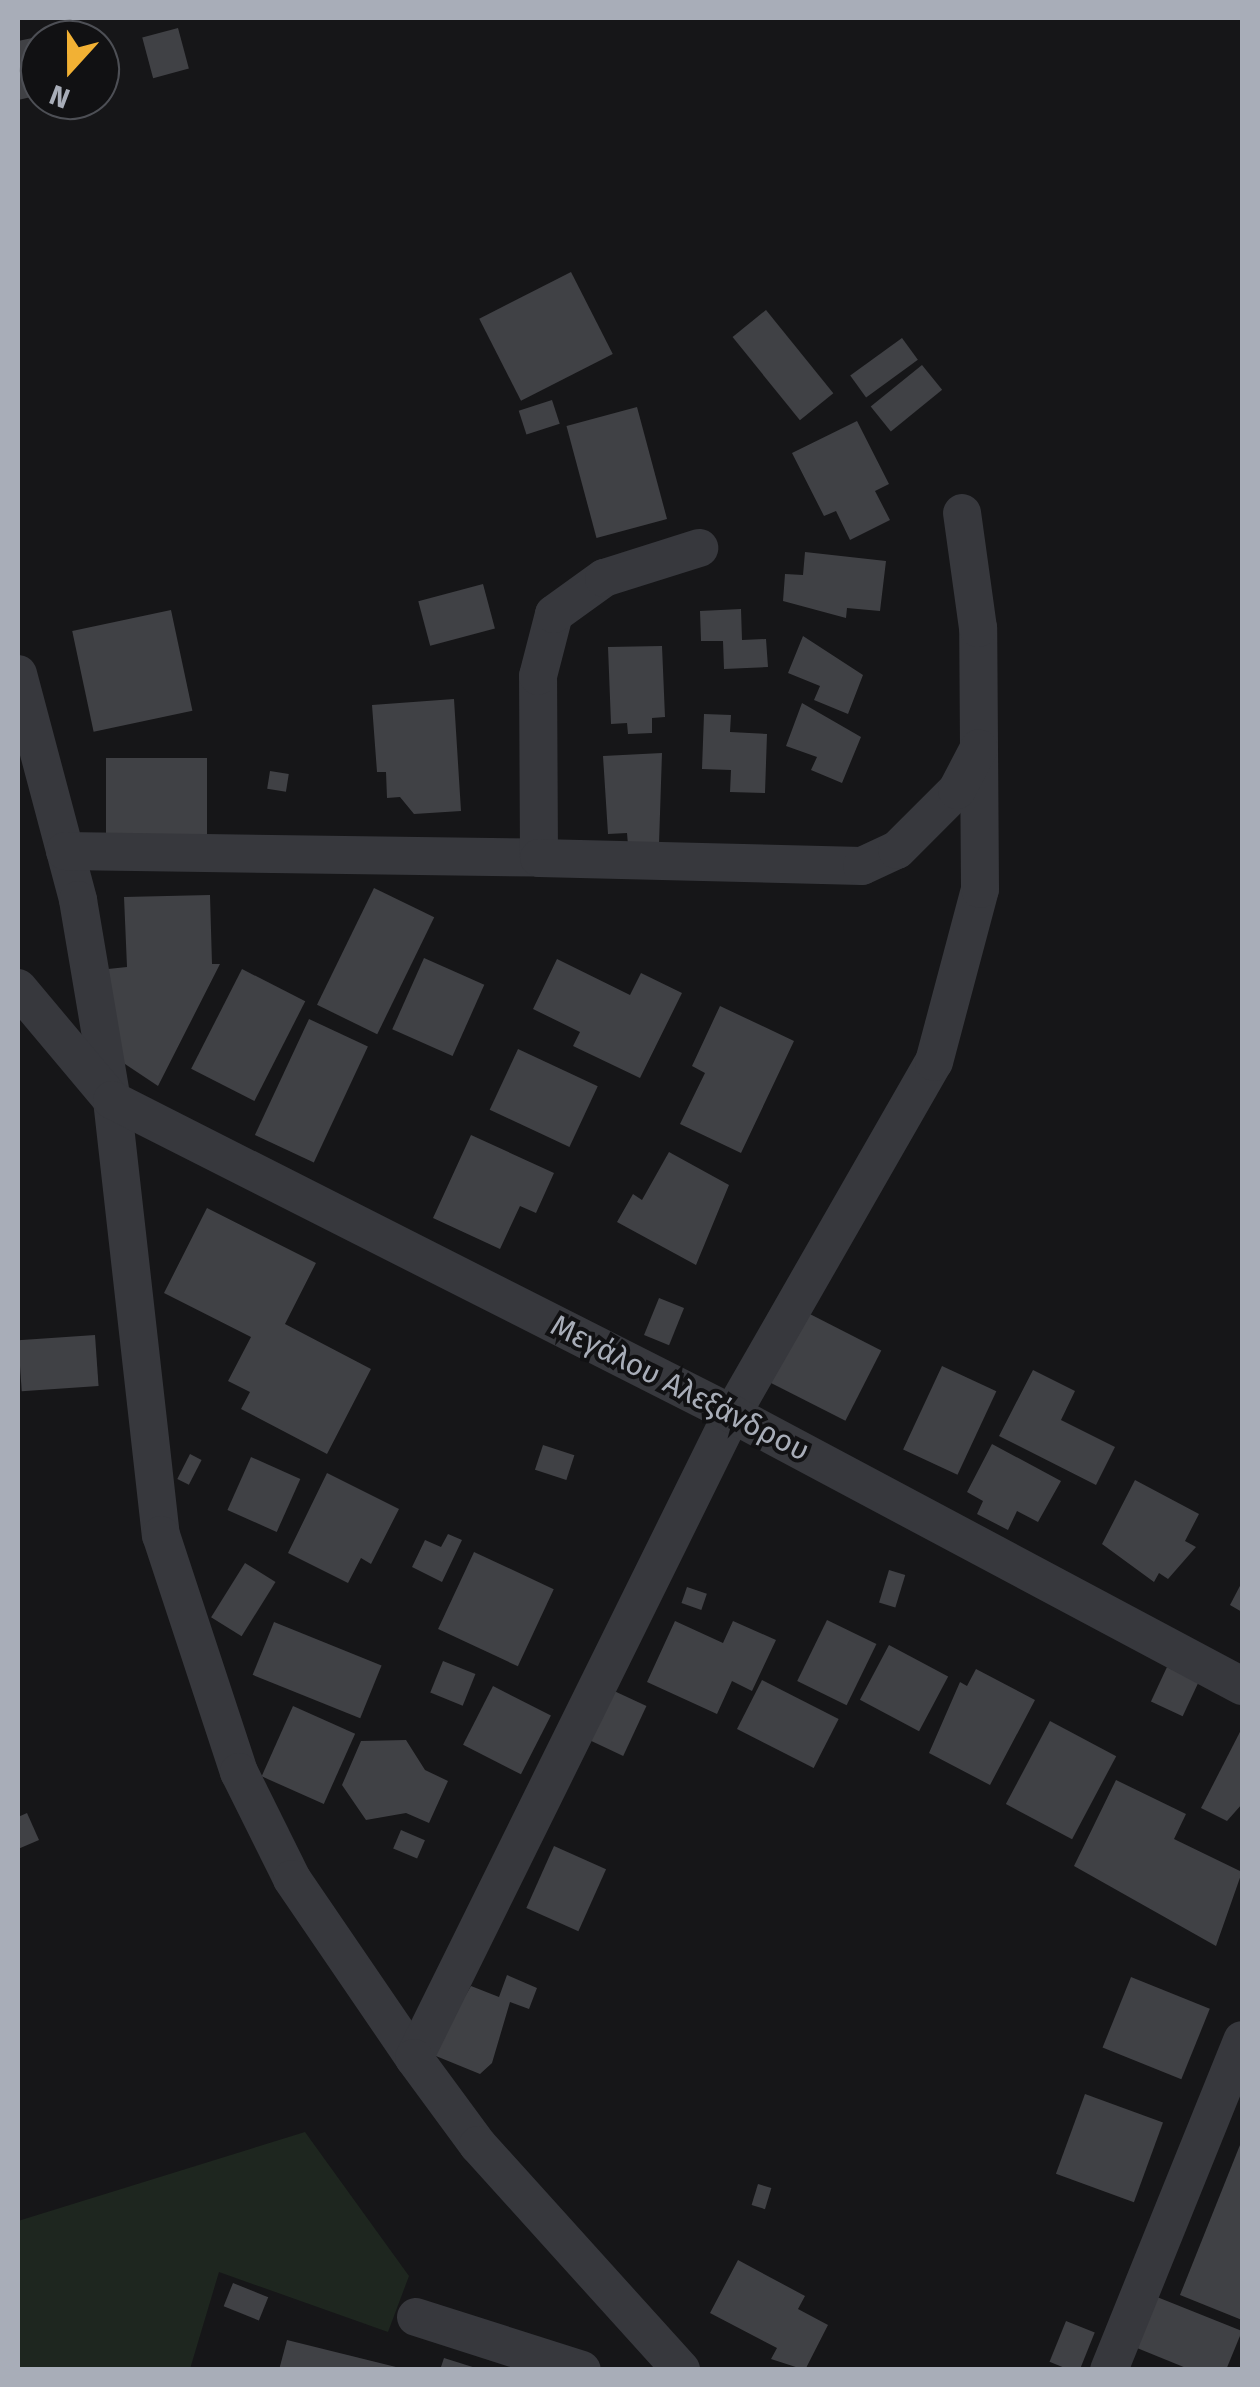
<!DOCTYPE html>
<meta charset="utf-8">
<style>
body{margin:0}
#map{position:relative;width:1260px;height:2387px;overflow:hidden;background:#161618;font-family:"Fira Sans",sans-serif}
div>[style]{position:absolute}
.green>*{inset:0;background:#1e261f}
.building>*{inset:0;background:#404145;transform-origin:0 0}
.street>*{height:38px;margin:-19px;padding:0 19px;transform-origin:19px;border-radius:19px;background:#37383d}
span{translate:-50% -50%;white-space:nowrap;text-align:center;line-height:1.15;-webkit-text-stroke:8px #111113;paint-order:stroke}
.street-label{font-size:30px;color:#a8adb8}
.frame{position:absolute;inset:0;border:20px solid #a8adb8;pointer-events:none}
.north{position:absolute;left:20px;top:20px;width:100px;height:100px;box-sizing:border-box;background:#111113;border:2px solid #4d4f55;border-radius:50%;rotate:201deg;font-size:28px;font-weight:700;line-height:40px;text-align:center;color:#a8adb8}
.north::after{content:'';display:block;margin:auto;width:35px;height:45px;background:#f2b134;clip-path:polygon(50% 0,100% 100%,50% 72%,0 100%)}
</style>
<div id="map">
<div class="green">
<div style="clip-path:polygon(305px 2132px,409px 2276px,388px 2332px,219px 2272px,190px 2369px,18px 2369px,18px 2221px)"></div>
</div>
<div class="building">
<div style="left:178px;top:28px;width:42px;height:37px;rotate:75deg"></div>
<div style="clip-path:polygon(70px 30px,72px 40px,40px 40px,40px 95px,18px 100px,18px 41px)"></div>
<div style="left:571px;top:272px;width:92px;height:103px;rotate:63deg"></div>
<div style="left:766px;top:310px;width:107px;height:43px;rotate:51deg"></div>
<div style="left:902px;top:338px;width:27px;height:64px;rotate:54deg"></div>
<div style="left:922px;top:365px;width:32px;height:66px;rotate:51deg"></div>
<div style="left:552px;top:400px;width:25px;height:35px;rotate:72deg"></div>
<div style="left:637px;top:407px;width:116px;height:73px;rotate:75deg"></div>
<div style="clip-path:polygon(857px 421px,889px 484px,875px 491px,890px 520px,850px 540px,836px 511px,824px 516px,792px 453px)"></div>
<div style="clip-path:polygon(805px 552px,886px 561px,880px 611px,847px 608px,846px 618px,783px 601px,785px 574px,803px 575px)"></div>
<div style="left:483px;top:584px;width:46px;height:67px;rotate:75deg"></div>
<div style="clip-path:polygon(741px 609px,742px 640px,766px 639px,768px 667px,724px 669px,723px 641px,701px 641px,700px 611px)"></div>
<div style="left:171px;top:610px;width:103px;height:101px;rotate:78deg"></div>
<div style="clip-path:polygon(803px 636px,863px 675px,848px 714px,814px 700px,820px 686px,788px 673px)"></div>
<div style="clip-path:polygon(662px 646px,665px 717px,652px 718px,652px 733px,628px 734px,627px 723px,611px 724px,608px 647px)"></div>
<div style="clip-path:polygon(454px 699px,461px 811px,414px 814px,400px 797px,387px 798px,386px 772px,377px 772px,372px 705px)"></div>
<div style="clip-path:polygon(802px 703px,861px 737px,842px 783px,811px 770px,817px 757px,786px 746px)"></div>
<div style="clip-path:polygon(704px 714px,731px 715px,730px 732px,767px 734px,765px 793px,730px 792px,731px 770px,702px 769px)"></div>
<div style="clip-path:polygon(662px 753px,659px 844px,628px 845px,627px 833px,608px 834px,603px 756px)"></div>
<div style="left:106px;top:758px;width:101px;height:80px"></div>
<div style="left:270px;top:771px;width:19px;height:18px;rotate:9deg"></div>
<div style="left:374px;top:888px;width:67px;height:130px;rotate:26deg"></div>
<div style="clip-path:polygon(210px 895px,212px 964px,220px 964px,158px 1086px,116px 1058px,108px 969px,127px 967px,124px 897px)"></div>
<div style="left:424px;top:958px;width:66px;height:78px;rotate:24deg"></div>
<div style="clip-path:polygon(557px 959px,630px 995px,641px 973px,682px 993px,640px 1078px,573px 1046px,580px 1032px,533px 1009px)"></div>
<div style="left:242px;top:969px;width:71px;height:112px;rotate:27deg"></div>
<div style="clip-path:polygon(720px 1006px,794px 1041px,741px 1153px,680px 1124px,705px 1073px,692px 1066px)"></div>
<div style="left:309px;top:1019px;width:65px;height:128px;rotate:25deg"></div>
<div style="left:518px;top:1049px;width:88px;height:67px;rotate:25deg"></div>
<div style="clip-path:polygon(471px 1135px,554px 1173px,536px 1213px,520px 1206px,500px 1249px,433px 1218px)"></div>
<div style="clip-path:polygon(669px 1152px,729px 1185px,696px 1265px,617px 1222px,633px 1194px,642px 1200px)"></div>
<div style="clip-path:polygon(207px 1208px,316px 1263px,285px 1324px,371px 1369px,327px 1454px,241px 1409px,250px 1392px,228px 1381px,251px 1337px,164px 1293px)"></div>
<div style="left:659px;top:1298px;width:27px;height:40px;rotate:22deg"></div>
<div style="left:802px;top:1310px;width:89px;height:79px;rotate:27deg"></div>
<div style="left:95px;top:1335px;width:51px;height:77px;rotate:86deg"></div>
<div style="left:942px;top:1366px;width:60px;height:92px;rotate:25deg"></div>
<div style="clip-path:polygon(1033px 1370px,1075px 1391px,1061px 1420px,1115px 1447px,1096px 1485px,999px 1436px)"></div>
<div style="clip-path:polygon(992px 1444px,1061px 1481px,1038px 1522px,1017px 1511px,1008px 1530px,977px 1514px,983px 1501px,967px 1492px)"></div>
<div style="left:543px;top:1445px;width:33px;height:26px;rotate:18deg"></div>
<div style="left:190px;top:1454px;width:13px;height:28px;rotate:27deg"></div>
<div style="left:251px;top:1457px;width:54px;height:58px;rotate:24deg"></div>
<div style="clip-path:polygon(327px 1473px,399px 1509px,371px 1564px,361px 1558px,348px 1583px,288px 1553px)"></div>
<div style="clip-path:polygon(1135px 1480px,1199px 1514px,1185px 1541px,1196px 1547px,1168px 1579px,1159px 1573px,1154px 1582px,1102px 1544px)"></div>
<div style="clip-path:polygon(448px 1534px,462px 1540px,442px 1582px,412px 1567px,425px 1540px,441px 1547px)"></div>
<div style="left:474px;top:1552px;width:88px;height:85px;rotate:25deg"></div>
<div style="left:245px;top:1563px;width:36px;height:64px;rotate:32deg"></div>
<div style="left:889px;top:1570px;width:17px;height:34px;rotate:17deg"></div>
<div style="clip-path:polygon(1242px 1582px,1242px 1612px,1230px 1605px)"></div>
<div style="left:687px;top:1587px;width:21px;height:17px;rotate:19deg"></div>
<div style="left:827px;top:1620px;width:55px;height:68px;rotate:26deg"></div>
<div style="clip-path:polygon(675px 1621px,723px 1643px,733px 1621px,776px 1640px,752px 1691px,732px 1681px,717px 1714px,647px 1682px)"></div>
<div style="left:274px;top:1622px;width:116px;height:57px;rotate:22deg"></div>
<div style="left:889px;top:1645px;width:67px;height:62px;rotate:28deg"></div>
<div style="left:443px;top:1661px;width:35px;height:34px;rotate:22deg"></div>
<div style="left:1167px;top:1667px;width:35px;height:38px;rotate:25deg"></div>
<div style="clip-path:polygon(976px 1669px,1035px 1700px,990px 1785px,929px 1753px,960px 1682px,967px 1686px)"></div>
<div style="left:762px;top:1680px;width:86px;height:55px;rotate:27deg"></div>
<div style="left:493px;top:1686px;width:65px;height:66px;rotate:27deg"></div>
<div style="left:612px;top:1690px;width:38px;height:55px;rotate:25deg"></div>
<div style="left:293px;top:1706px;width:68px;height:77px;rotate:24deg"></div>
<div style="left:1050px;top:1721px;width:75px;height:94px;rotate:28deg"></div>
<div style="clip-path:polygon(1242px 1728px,1242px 1804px,1227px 1821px,1201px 1808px)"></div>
<div style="clip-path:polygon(406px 1740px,425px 1770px,448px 1781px,429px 1823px,406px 1813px,366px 1820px,342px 1785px,361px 1741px)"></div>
<div style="clip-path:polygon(1116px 1780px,1186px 1814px,1174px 1839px,1242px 1872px,1216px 1946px,1074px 1866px)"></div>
<div style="clip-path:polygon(27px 1813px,39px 1840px,18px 1849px,18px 1817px)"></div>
<div style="left:401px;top:1830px;width:26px;height:20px;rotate:23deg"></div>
<div style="left:554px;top:1846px;width:57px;height:68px;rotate:24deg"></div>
<div style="clip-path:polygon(507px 1975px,537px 1988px,529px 2009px,510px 2002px,492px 2063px,480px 2074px,431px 2054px,471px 1986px,499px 1997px)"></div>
<div style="left:1131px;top:1977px;width:85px;height:76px;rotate:22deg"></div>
<div style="left:1085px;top:2094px;width:83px;height:85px;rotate:20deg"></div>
<div style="clip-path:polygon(1242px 2140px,1242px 2320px,1180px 2295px)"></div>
<div style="left:758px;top:2184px;width:14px;height:22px;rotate:17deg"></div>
<div style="clip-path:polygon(738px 2260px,805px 2296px,798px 2309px,828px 2325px,805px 2370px,771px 2359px,777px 2348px,710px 2313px)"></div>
<div style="left:233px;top:2283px;width:38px;height:25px;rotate:22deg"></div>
<div style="clip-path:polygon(1157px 2297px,1242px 2331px,1226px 2370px,1191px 2370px,1137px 2348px)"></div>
<div style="left:1066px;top:2321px;width:31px;height:44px;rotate:22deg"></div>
<div style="clip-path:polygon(287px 2340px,400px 2368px,400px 2370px,279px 2370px)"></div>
<div style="clip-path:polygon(444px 2358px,479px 2369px,479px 2370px,440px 2370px)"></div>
</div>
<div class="street">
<div style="left:18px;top:674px;width:234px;rotate:75.1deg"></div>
<div style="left:78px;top:900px;width:203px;rotate:80.4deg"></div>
<div style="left:112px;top:1100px;width:438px;rotate:83.6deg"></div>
<div style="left:161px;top:1535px;width:250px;rotate:71.8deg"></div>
<div style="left:239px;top:1772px;width:119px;rotate:63.6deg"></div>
<div style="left:292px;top:1879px;width:217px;rotate:55.7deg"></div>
<div style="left:414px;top:2058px;width:718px;rotate:-63.72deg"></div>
<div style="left:732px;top:1414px;width:406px;rotate:-60.2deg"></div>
<div style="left:934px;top:1062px;width:179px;rotate:-75.1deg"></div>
<div style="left:980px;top:889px;width:261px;rotate:-90.4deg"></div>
<div style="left:978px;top:628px;width:116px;rotate:-97.9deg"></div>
<div style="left:65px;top:851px;width:474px;rotate:0.8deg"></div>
<div style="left:539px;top:858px;width:182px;rotate:-90.3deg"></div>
<div style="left:538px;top:676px;width:64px;rotate:-75.5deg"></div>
<div style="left:554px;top:614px;width:62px;rotate:-35.8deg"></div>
<div style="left:604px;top:578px;width:100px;rotate:-17.5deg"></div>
<div style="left:539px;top:858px;width:323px;rotate:1.4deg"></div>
<div style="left:862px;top:866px;width:38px;rotate:-25deg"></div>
<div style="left:897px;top:850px;width:85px;rotate:-45deg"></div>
<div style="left:957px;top:790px;width:47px;rotate:-62.4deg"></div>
<div style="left:18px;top:988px;width:146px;rotate:50deg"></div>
<div style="left:112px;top:1100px;width:695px;rotate:26.86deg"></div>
<div style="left:732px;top:1414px;width:578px;rotate:28.07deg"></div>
<div style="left:414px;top:2058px;width:108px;rotate:53.7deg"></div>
<div style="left:478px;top:2145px;width:303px;rotate:47.9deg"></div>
<div style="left:416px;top:2317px;width:174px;rotate:17.7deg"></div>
<div style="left:1109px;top:2370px;width:356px;rotate:-68deg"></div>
</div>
<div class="street-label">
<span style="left:680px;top:1388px;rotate:27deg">Μεγάλου Αλεξάνδρου</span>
</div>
<div class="frame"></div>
<div class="north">N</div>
</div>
